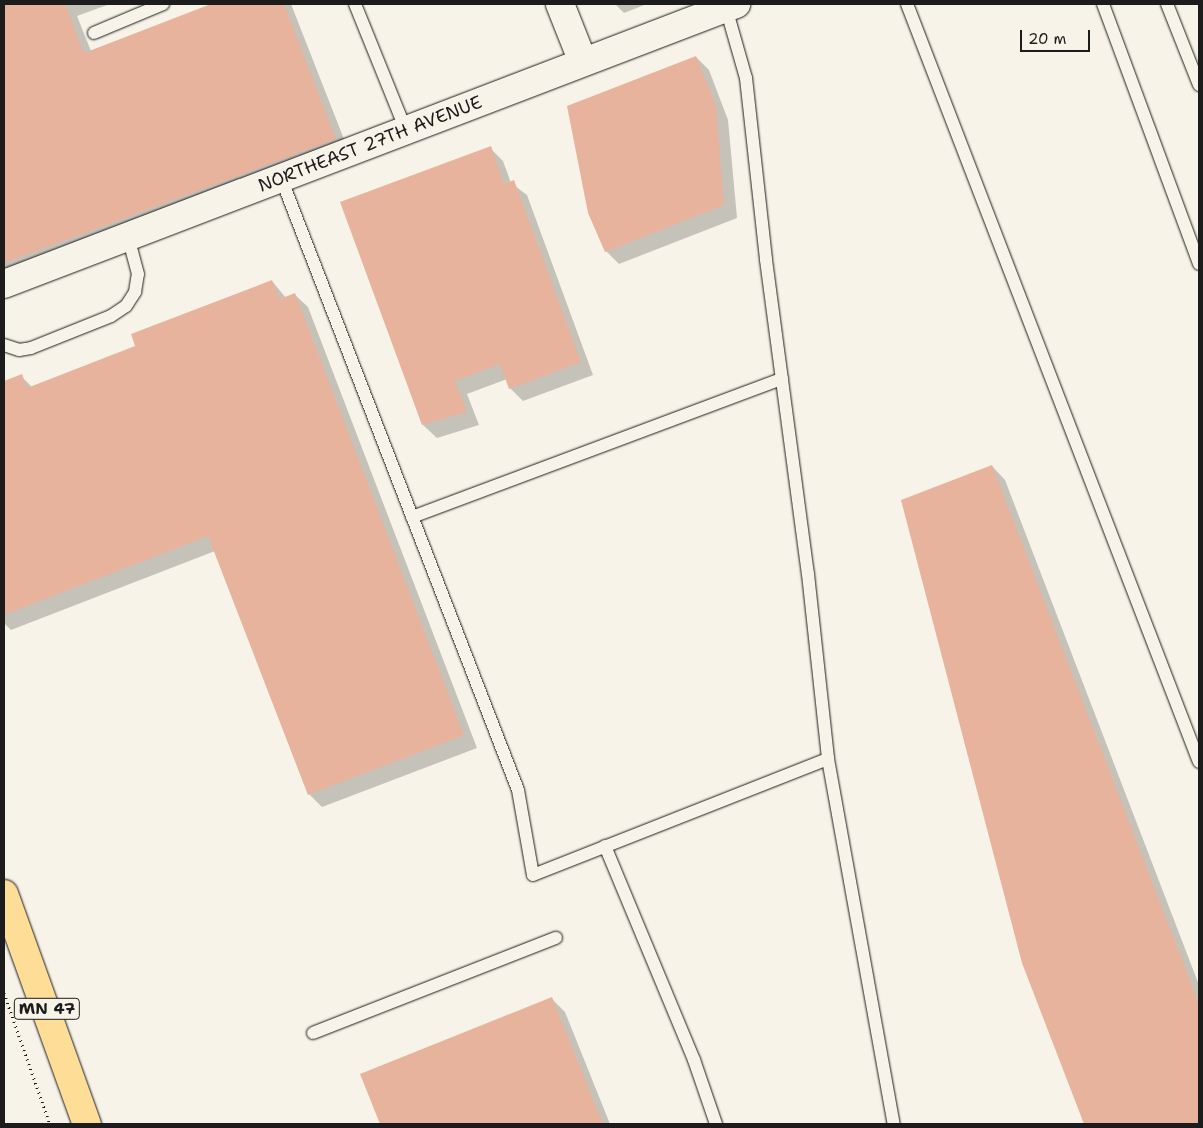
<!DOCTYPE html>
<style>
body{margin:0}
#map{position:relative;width:1203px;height:1128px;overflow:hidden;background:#f7f3e8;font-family:"Shantell Sans",sans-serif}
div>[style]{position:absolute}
.shadow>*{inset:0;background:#0003}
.building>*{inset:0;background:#e8b39c}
.path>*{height:3px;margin-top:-1.5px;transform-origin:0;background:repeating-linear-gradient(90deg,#1c1c1c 0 1px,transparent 0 5px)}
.roads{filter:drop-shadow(0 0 1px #1c1c1c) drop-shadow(0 0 1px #1c1c1c)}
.service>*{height:12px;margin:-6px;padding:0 6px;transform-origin:6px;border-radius:6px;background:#f7f3e8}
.tertiary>*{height:28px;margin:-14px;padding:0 14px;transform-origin:14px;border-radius:14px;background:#f7f3e8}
.primary>*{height:28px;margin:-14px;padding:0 14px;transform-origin:14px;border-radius:14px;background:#fedd96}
span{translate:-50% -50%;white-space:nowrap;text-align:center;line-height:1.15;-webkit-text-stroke:4px #f7f3e8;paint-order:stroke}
.shield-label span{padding:1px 4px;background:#f7f3e8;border:1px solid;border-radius:4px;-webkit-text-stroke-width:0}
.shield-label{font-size:16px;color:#1c1c1c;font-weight:700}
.street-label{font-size:18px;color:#1c1c1c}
.frame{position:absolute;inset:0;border:5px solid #1c1c1c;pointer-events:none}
.scale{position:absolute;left:1020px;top:30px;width:70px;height:22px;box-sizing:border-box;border:2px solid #1c1c1c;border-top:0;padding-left:6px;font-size:15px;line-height:18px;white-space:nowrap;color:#1c1c1c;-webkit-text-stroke:4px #f7f3e8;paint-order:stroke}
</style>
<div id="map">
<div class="shadow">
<div style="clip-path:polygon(4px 4px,110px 4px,77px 16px,91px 51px,214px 4px,291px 4px,349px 152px,13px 277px,4px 268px)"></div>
<div style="clip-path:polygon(615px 4px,647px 4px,624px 13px)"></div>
<div style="clip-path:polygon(696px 57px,709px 70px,728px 120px,737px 218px,619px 264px,606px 251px)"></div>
<div style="clip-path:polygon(490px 148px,503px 161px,511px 183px,527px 195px,593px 375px,523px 401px,510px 388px,507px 379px,467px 394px,479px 425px,437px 438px,423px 425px,342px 202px)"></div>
<div style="clip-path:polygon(272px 281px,286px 298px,294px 294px,308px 307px,477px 748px,322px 807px,309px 794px,215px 551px,11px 630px,4px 623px,4px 383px,21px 376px,32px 387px,137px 347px)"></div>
<div style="clip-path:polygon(992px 466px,1005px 480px,1199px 985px,1199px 1124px,1086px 1124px,1023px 962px)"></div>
<div style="clip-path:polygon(552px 999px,565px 1012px,610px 1124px,381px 1124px,361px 1075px)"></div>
</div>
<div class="building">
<div style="clip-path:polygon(4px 4px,65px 4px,84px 53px,211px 4px,284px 4px,336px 139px,4px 263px)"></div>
<div style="clip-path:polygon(696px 56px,716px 106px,724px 205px,605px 252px,588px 213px,567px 106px)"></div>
<div style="clip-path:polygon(491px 146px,504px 184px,514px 180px,581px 362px,509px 389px,500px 364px,455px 381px,467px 412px,422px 425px,340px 202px)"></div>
<div style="clip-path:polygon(272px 280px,280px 299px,295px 293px,464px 735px,308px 795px,208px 536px,4px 615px,4px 381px,22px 374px,27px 388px,135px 346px,131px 334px)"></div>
<div style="clip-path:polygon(992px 465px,1199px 1004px,1199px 1124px,1084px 1124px,1022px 963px,901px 500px)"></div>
<div style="clip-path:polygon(552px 997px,603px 1124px,380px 1124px,360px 1074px)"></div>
</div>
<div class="path">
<div style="left:4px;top:993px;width:139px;rotate:70.7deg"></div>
</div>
<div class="roads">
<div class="service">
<div style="left:355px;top:4px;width:136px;rotate:68deg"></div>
<div style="left:907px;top:4px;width:812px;rotate:68.93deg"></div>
<div style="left:1103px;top:4px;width:277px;rotate:69.7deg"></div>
<div style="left:1167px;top:4px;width:87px;rotate:68.4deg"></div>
<div style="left:726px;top:8px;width:73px;rotate:74.1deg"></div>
<div style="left:746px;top:78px;width:183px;rotate:83.7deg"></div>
<div style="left:766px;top:260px;width:317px;rotate:82.4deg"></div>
<div style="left:808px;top:574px;width:186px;rotate:83.8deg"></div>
<div style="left:828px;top:759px;width:371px;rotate:79.8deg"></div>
<div style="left:94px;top:33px;width:75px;rotate:-22.8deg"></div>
<div style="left:281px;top:178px;width:656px;rotate:68.83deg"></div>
<div style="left:518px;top:790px;width:86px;rotate:80deg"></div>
<div style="left:533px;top:875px;width:317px;rotate:-21.5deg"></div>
<div style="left:4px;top:345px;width:16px;rotate:18deg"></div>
<div style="left:19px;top:350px;width:12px;rotate:-9deg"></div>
<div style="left:31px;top:348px;width:86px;rotate:-21.8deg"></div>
<div style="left:111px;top:316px;width:18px;rotate:-34deg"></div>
<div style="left:126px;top:306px;width:17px;rotate:-57deg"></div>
<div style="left:135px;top:292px;width:18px;rotate:-81deg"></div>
<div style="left:138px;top:274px;width:38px;rotate:-105deg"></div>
<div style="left:412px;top:517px;width:395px;rotate:-20.5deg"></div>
<div style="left:605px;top:846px;width:232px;rotate:67.4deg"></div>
<div style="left:694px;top:1060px;width:68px;rotate:71deg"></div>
<div style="left:313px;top:1033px;width:261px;rotate:-21.4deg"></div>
</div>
<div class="tertiary">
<div style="left:560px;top:4px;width:62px;rotate:68.4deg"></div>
<div style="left:4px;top:284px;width:784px;rotate:-20.93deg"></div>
</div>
<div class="primary">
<div style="left:4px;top:894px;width:245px;rotate:70.2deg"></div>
</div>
</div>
<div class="shield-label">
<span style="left:47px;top:1009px">MN 47</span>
</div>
<div class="street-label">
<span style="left:370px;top:144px;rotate:-21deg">NORTHEAST 27TH AVENUE</span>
</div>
<div class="frame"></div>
<div class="scale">20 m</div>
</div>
